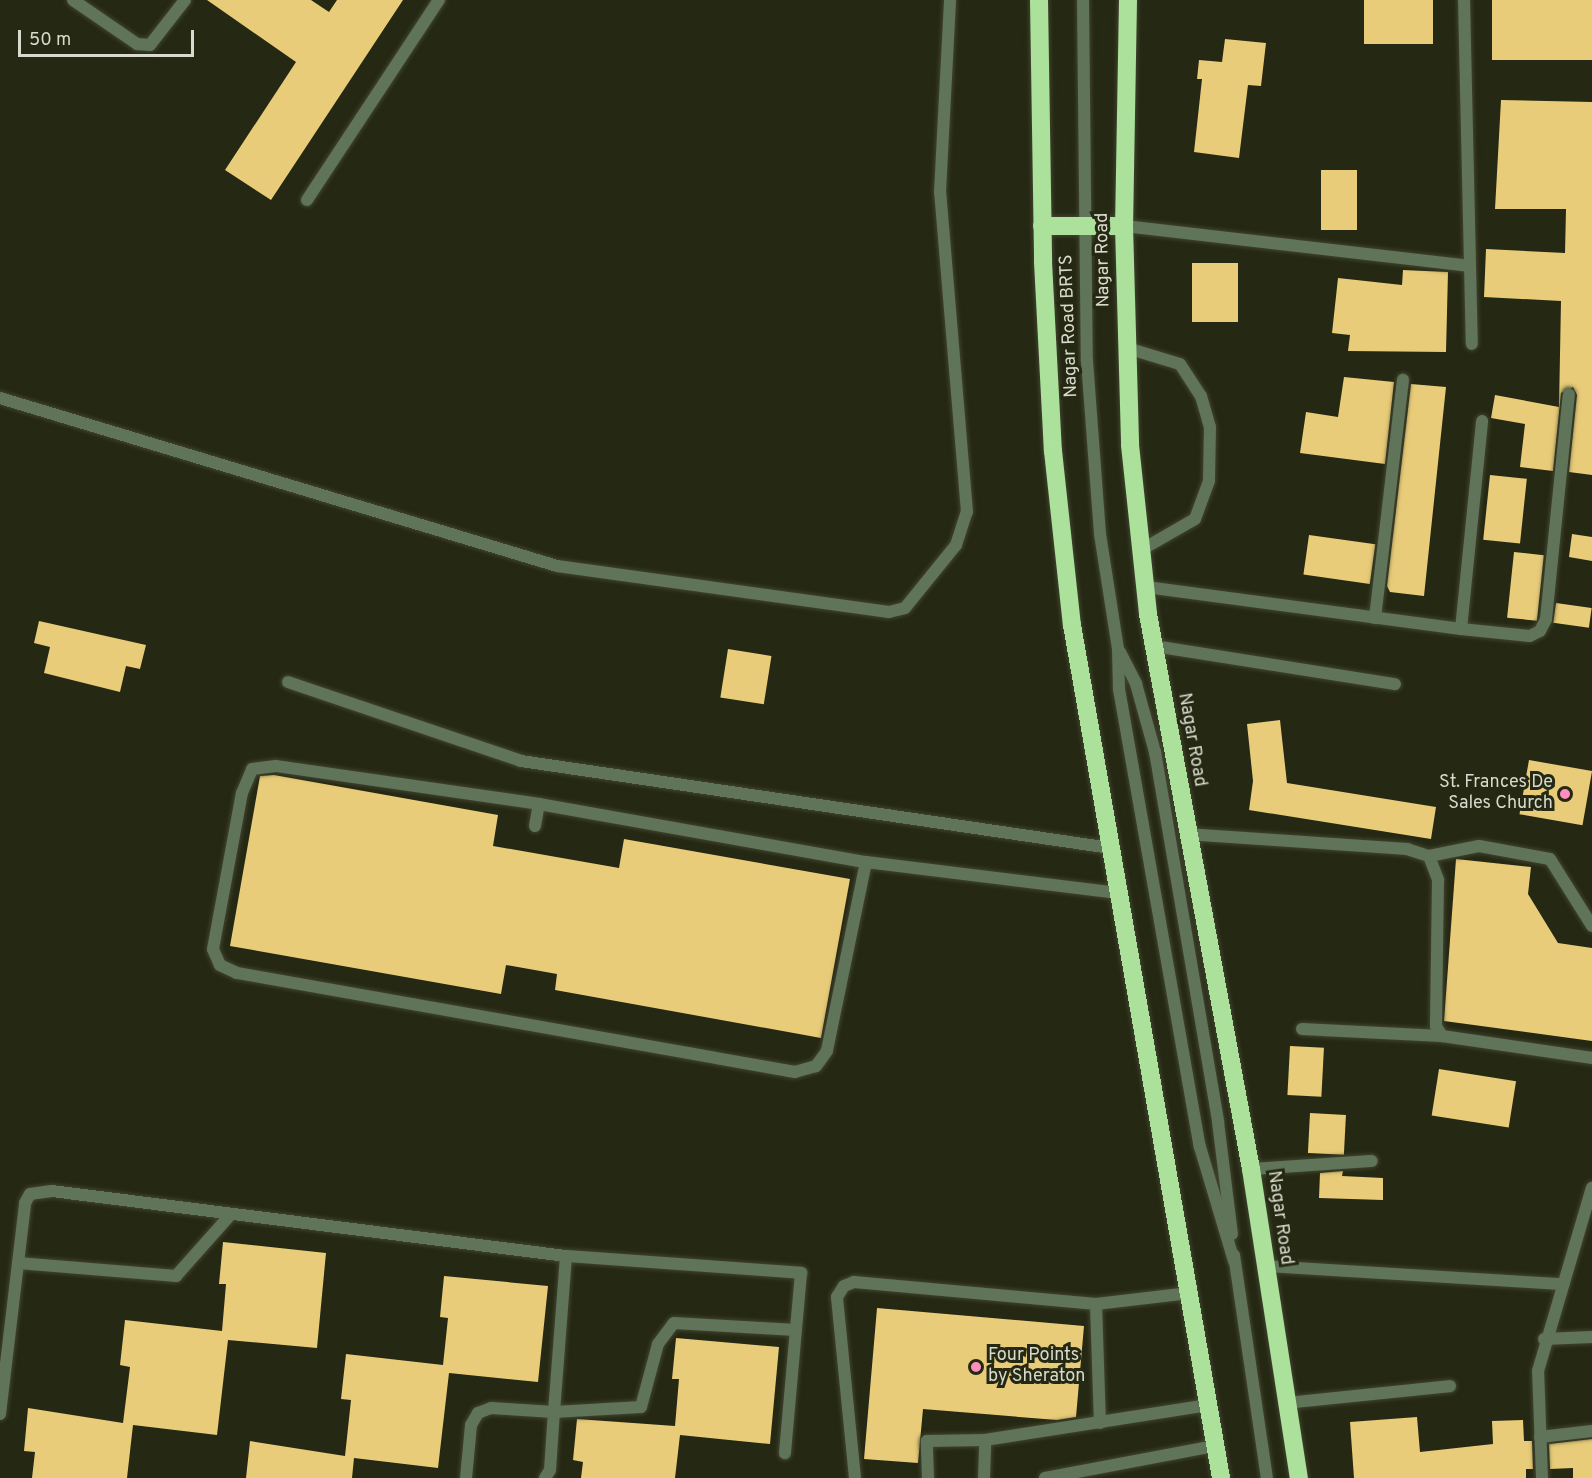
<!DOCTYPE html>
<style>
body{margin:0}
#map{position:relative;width:1592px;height:1478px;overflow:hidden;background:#252812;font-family:Overpass,sans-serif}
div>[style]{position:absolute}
.building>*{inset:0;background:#e9cc79;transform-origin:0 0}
.roads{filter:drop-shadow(0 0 2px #414430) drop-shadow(0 0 2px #414430)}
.lane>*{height:12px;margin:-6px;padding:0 6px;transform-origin:6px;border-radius:6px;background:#5f7458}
.street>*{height:12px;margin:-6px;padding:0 6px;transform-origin:6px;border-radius:6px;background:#5f7458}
.highway>*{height:18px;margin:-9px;padding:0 9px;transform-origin:9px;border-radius:9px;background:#ace19c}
.dots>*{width:16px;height:16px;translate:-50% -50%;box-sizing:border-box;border:3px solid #252812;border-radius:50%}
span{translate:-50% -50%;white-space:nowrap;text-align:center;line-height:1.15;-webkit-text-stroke:6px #252812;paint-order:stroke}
.street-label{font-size:18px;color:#d7dacc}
.poi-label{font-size:18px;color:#d7dacc}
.right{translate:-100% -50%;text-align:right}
.left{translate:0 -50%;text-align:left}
.scale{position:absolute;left:18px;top:30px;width:176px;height:27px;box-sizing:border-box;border:3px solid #d7dacc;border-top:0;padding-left:8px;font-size:18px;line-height:21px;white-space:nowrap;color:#d7dacc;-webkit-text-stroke:4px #252812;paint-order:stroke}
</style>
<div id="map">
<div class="building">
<div style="clip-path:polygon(207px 0,311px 0,329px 12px,337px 0,403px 0,271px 200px,225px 170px,296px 62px)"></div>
<div style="left:1364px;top:0;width:69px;height:44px"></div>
<div style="left:1492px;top:0;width:100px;height:60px"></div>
<div style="clip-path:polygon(1225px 39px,1266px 43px,1261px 86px,1248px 85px,1239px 158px,1194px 152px,1202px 79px,1197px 79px,1199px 60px,1222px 62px)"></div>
<div style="clip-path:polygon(1501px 100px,1592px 102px,1592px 475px,1569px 472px,1577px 395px,1573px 387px,1561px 393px,1553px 471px,1520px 467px,1525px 424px,1491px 418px,1495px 395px,1559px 407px,1561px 301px,1484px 297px,1486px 249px,1565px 253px,1566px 209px,1495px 209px)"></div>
<div style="left:1321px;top:170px;width:36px;height:60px"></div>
<div style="left:1192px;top:263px;width:46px;height:59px"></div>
<div style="clip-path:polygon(1403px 270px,1448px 272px,1446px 352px,1348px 351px,1350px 335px,1332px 333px,1338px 278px,1402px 285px)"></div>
<div style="clip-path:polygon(1344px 377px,1394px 382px,1385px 464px,1300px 453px,1306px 412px,1338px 417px)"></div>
<div style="clip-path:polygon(1411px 384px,1446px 387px,1424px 596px,1390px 592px,1387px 586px)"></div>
<div style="left:1490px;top:475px;width:37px;height:65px;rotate:6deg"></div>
<div style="clip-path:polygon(1572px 534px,1592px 537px,1592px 561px,1569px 557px)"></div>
<div style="left:1309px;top:535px;width:67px;height:40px;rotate:8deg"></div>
<div style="left:1514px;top:552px;width:30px;height:66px;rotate:6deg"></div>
<div style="left:1556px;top:603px;width:36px;height:20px;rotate:8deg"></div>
<div style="clip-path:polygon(39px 621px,146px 645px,140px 669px,126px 666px,120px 692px,44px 673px,50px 647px,34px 643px)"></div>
<div style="left:728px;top:649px;width:44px;height:49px;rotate:9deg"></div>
<div style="clip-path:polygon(1280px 720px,1287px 783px,1436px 807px,1431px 839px,1249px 810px,1253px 781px,1247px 724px)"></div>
<div style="left:1529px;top:760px;width:64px;height:55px;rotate:10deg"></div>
<div style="clip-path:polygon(274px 775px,498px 815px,493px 846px,619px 868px,624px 839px,850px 879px,821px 1038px,555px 990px,557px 974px,506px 965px,501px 994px,230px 946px,260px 776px)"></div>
<div style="clip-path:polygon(1456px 859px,1531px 867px,1528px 894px,1558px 943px,1592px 948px,1592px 1041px,1444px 1021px)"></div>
<div style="left:1290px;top:1046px;width:34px;height:49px;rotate:3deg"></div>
<div style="left:1439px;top:1069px;width:78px;height:47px;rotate:9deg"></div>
<div style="left:1310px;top:1113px;width:36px;height:40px;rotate:3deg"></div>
<div style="clip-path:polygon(1343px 1171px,1342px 1176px,1383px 1178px,1383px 1200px,1319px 1198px,1320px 1173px)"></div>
<div style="clip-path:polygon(223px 1242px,326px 1253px,317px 1348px,228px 1340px,217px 1435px,133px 1425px,127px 1478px,32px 1478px,35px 1452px,24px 1451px,28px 1408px,123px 1423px,130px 1367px,120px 1365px,125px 1320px,222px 1331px,226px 1284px,219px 1284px)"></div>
<div style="clip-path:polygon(444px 1276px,548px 1286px,538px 1382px,449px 1373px,438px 1468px,354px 1458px,352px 1478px,246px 1478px,250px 1441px,345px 1456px,351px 1400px,341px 1399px,346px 1354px,443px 1365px,448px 1318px,440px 1317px)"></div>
<div style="clip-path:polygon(877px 1308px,1084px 1326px,1076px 1417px,1057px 1420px,923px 1409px,918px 1463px,864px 1459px)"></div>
<div style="clip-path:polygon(676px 1338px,779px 1347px,770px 1444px,680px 1435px,675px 1478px,581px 1478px,583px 1462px,573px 1460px,577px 1419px,675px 1426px,679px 1379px,672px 1379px)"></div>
<div style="clip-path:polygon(1417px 1417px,1420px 1452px,1493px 1444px,1492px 1421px,1523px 1420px,1524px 1441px,1532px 1441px,1533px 1469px,1526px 1469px,1526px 1478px,1354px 1478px,1350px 1422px)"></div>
<div style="clip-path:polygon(1592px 1439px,1592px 1478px,1573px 1478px,1573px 1468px,1550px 1469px,1549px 1444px)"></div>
</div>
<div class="roads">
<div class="lane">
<div style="left:73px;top:0;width:78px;rotate:34.5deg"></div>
<div style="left:137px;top:44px;width:13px;rotate:4deg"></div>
<div style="left:150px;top:45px;width:57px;rotate:-52.1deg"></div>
<div style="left:1083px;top:0;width:361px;rotate:89.4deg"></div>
<div style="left:1087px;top:361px;width:173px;rotate:85.7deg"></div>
<div style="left:1100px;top:534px;width:116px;rotate:81.1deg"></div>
<div style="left:1118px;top:649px;width:40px;rotate:88.6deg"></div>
<div style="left:1119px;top:689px;width:465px;rotate:80deg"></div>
<div style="left:1200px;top:1147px;width:119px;rotate:73.4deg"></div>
<div style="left:307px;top:200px;width:240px;rotate:-56.6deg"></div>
<div style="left:1127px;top:348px;width:55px;rotate:16.8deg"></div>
<div style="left:1180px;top:364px;width:38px;rotate:57deg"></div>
<div style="left:1201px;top:396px;width:32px;rotate:74deg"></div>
<div style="left:1210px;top:427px;width:54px;rotate:91.1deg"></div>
<div style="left:1209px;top:481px;width:40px;rotate:110.2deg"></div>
<div style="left:1195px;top:519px;width:62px;rotate:150.1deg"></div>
<div style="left:0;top:398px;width:582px;rotate:16.78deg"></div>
<div style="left:557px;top:566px;width:335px;rotate:7.9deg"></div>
<div style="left:889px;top:612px;width:16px;rotate:-14deg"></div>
<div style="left:905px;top:608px;width:81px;rotate:-51deg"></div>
<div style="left:956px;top:545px;width:35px;rotate:-72deg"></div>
<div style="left:967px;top:512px;width:321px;rotate:-94.8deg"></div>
<div style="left:940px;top:192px;width:192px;rotate:-87deg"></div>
<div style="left:1154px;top:646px;width:244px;rotate:9deg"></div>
<div style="left:1120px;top:652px;width:36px;rotate:63deg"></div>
<div style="left:1136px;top:684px;width:71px;rotate:74.4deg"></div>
<div style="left:1155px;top:752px;width:375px;rotate:80.3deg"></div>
<div style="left:1218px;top:1122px;width:113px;rotate:82.9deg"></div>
<div style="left:288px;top:682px;width:246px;rotate:18.7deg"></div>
<div style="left:521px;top:761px;width:595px;rotate:8.4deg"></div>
<div style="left:1186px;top:834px;width:222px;rotate:3.9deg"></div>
<div style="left:1407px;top:849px;width:23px;rotate:18deg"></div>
<div style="left:1429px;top:856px;width:26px;rotate:69deg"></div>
<div style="left:1438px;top:880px;width:146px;rotate:90.8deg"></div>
<div style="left:1436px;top:1026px;width:12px;rotate:59deg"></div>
<div style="left:1442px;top:1036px;width:152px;rotate:8.3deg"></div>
<div style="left:1429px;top:856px;width:51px;rotate:-11.3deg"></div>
<div style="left:1479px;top:846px;width:72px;rotate:10.4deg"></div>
<div style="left:1550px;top:859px;width:79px;rotate:57.9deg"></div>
<div style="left:866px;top:862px;width:193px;rotate:101.7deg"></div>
<div style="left:827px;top:1051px;width:19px;rotate:126deg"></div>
<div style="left:816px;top:1066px;width:22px;rotate:164deg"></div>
<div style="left:795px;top:1072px;width:567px;rotate:-169.94deg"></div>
<div style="left:237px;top:973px;width:19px;rotate:-155deg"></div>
<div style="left:220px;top:965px;width:17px;rotate:-114deg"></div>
<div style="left:213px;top:949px;width:159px;rotate:-79.5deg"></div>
<div style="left:242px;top:793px;width:26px;rotate:-67deg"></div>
<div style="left:252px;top:769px;width:24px;rotate:-7deg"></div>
<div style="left:276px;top:766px;width:266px;rotate:8.2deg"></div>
<div style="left:539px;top:804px;width:332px;rotate:10.1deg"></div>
<div style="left:866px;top:862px;width:254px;rotate:7deg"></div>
<div style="left:1302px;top:1029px;width:140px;rotate:2.9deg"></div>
<div style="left:1251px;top:1169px;width:121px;rotate:-3.8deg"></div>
<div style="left:1234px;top:1255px;width:225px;rotate:81.6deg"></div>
<div style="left:1096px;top:1304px;width:119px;rotate:88.1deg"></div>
<div style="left:1286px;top:1403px;width:165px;rotate:-5.9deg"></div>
<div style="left:855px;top:1478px;width:182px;rotate:-95.7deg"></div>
<div style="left:837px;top:1297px;width:13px;rotate:-58deg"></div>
<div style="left:844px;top:1286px;width:11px;rotate:-22deg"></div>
<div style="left:854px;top:1282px;width:243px;rotate:5.2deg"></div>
<div style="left:1096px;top:1304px;width:94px;rotate:-6.7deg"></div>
<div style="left:928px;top:1478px;width:37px;rotate:-92deg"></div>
<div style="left:927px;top:1441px;width:58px;rotate:-1deg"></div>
<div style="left:984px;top:1478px;width:38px;rotate:-88deg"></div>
<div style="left:985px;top:1440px;width:226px;rotate:-8.9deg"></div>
<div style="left:1045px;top:1478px;width:173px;rotate:-10.7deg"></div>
</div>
<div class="street">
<div style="left:1464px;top:0;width:344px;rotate:88.7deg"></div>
<div style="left:1124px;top:226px;width:347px;rotate:6.6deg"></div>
<div style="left:1146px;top:587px;width:318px;rotate:7.6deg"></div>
<div style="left:1461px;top:629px;width:69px;rotate:5.8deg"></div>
<div style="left:1530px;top:636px;width:11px;rotate:-27deg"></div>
<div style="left:1540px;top:631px;width:13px;rotate:-63deg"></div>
<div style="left:1546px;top:619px;width:226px;rotate:-84.2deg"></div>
<div style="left:1375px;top:618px;width:240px;rotate:-83.3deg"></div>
<div style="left:1461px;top:629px;width:209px;rotate:-84.2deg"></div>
<div style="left:535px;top:826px;width:22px;rotate:-80deg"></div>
<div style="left:18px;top:1263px;width:159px;rotate:4.7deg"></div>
<div style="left:176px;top:1276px;width:83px;rotate:-48.4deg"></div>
<div style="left:1265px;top:1266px;width:299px;rotate:3.5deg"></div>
<div style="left:1544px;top:1339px;width:48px;rotate:-2.4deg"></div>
<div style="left:0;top:1414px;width:212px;rotate:-83.2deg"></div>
<div style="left:25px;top:1203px;width:10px;rotate:-61deg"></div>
<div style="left:30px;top:1194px;width:22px;rotate:-8deg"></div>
<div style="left:52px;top:1191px;width:518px;rotate:7.21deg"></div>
<div style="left:566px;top:1256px;width:236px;rotate:4.1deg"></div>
<div style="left:801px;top:1273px;width:181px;rotate:95.1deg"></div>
<div style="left:1540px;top:1437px;width:52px;rotate:-6.6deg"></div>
<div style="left:466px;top:1478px;width:53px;rotate:-84.6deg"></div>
<div style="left:471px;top:1425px;width:14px;rotate:-60deg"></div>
<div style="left:478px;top:1413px;width:14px;rotate:-21deg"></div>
<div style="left:491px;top:1408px;width:63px;rotate:3.6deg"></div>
<div style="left:554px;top:1412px;width:156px;rotate:-85.6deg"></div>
<div style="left:545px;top:1478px;width:9px;rotate:-58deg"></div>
<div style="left:550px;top:1470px;width:58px;rotate:-86.1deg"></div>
<div style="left:554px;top:1412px;width:87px;rotate:-3.3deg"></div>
<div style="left:641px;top:1407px;width:65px;rotate:-74.9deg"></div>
<div style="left:658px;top:1344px;width:26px;rotate:-53deg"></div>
<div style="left:674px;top:1323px;width:122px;rotate:3.3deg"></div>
<div style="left:1542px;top:1478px;width:107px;rotate:-92.1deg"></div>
<div style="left:1538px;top:1371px;width:191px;rotate:-73.6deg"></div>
</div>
<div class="highway">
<div style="left:1039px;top:0;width:262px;rotate:89.1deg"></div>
<div style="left:1043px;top:262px;width:189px;rotate:87deg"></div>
<div style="left:1053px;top:451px;width:175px;rotate:83.8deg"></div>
<div style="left:1072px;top:625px;width:866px;rotate:80.09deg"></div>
<div style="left:1128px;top:0;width:226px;rotate:91deg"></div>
<div style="left:1124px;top:226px;width:219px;rotate:88.4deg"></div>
<div style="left:1130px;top:445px;width:170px;rotate:83.9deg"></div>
<div style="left:1148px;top:614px;width:564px;rotate:79.49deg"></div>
<div style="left:1251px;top:1169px;width:313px;rotate:81.2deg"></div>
<div style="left:1042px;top:226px;width:82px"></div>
</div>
</div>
<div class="dots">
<div style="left:1565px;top:794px;background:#fe8ebd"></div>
<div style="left:976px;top:1367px;background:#fe8ebd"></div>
</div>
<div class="street-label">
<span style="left:1104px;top:260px;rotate:-91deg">Nagar Road</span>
<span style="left:1070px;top:326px;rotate:-92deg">Nagar Road BRTS</span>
<span style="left:1191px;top:740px;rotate:80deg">Nagar Road</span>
<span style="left:1279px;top:1218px;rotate:82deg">Nagar Road</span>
</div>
<div class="poi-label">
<span class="right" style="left:1553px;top:794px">St. Frances De<br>Sales Church</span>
<span class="left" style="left:988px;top:1367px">Four Points<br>by Sheraton</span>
</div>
<div class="scale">50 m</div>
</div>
